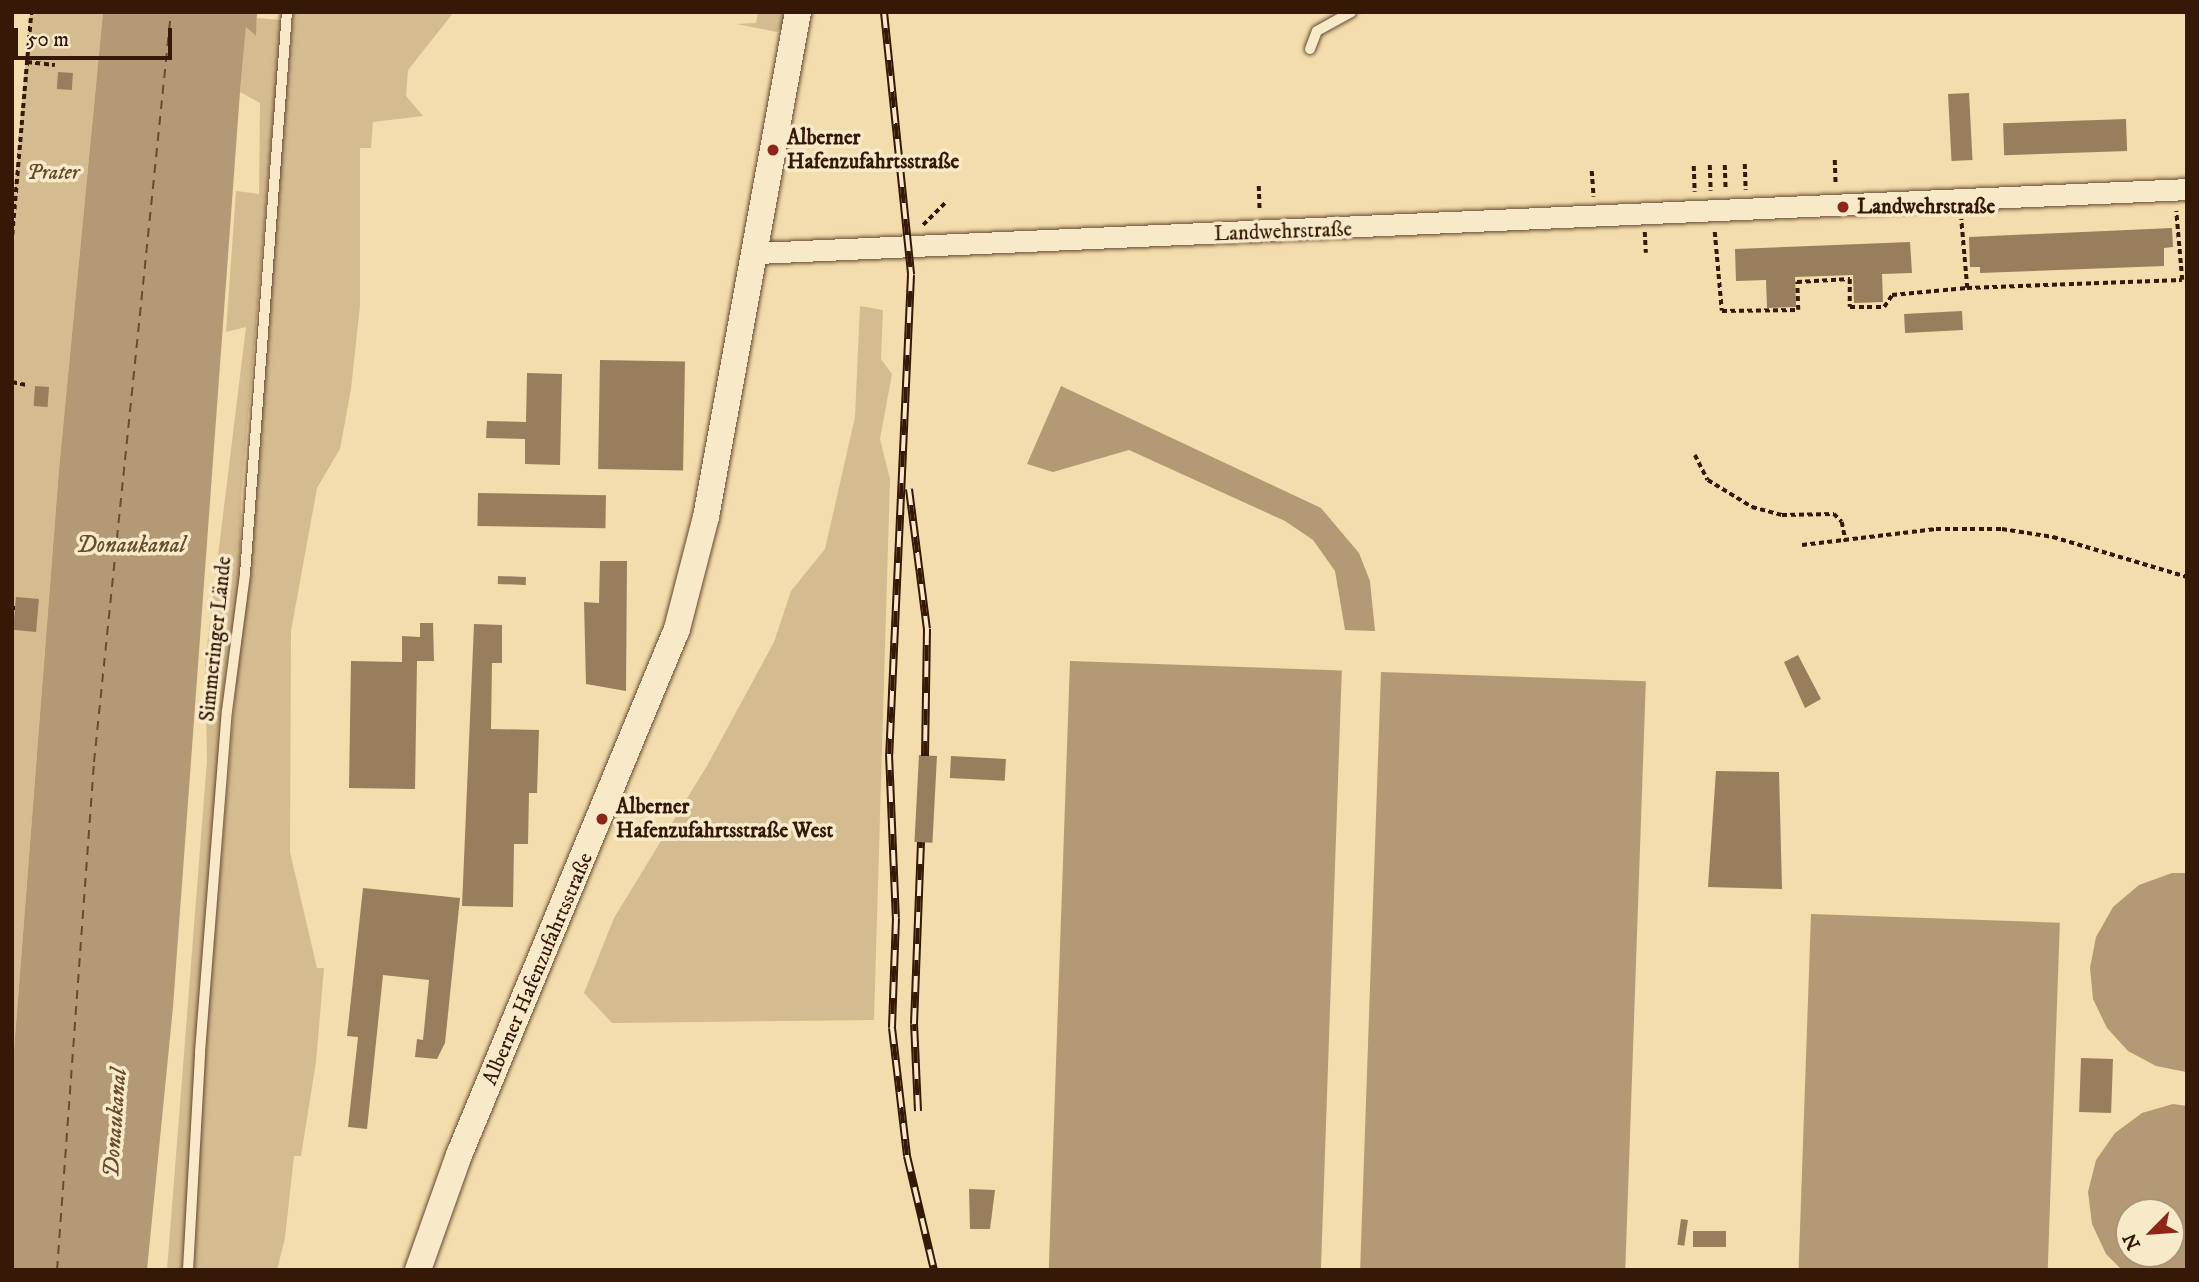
<!DOCTYPE html>
<meta charset="utf-8">
<style>
body{margin:0}
#map{position:relative;width:2199px;height:1282px;overflow:hidden;background:#f4ddac;font-family:"IM FELL DW Pica",serif}
div>[style]{position:absolute}
.green>*{inset:0;background:#d4bc90}
.water>*{inset:0;background:#b39a74;transform-origin:0 0}
.ferry>*{height:2px;margin-top:-1px;transform-origin:0;background:repeating-linear-gradient(90deg,#674c32 0 9px,transparent 0 16px)}
.building>*{inset:0;background:#987e5c;transform-origin:0 0}
.path>*{height:3.5px;margin-top:-1.75px;transform-origin:0;background:repeating-linear-gradient(90deg,#351806 0 5px,transparent 0 8.5px)}
.roads{filter:drop-shadow(0 0 2px #654930) drop-shadow(0 0 2px #654930)}
.service>*{height:10px;margin:-5px;padding:0 5px;transform-origin:5px;border-radius:5px;background:#f8e9c9}
.minor>*{height:21px;margin:-10.5px;padding:0 10.5px;transform-origin:10.5px;border-radius:10.5px;background:#f8e9c9}
.tertiary>*{height:26px;margin:-13px;padding:0 13px;transform-origin:13px;border-radius:13px;background:#f8e9c9}
.rail>*{height:8px;margin-top:-4px;transform-origin:0;background:repeating-linear-gradient(90deg,#f8e9c9 0 16px,#351806 0 32px);box-sizing:border-box;border-block:2px solid #351806}
.dots>*{width:19px;height:19px;translate:-50% -50%;box-sizing:border-box;border:4px solid #f8e9c9;border-radius:50%}
span{translate:-50% -50%;white-space:nowrap;text-align:center;line-height:1.15;-webkit-text-stroke:7px #f8e9c9;paint-order:stroke}
.poi-label{font-size:21px;color:#351806;font-weight:700}
.left{translate:0 -50%;text-align:left}
.park-label{font-size:21px;color:#65492f;font-style:italic}
.street-label{font-size:21px;color:#351806}
.water-label{font-size:23px;color:#674c32;font-style:italic}
.frame{position:absolute;inset:0;border:14px solid #351806;pointer-events:none}
.north{position:absolute;left:2115px;top:1198px;width:70px;height:70px;box-sizing:border-box;background:#f8e9c9;border:2px solid #aa957b;border-radius:50%;rotate:245deg;font-size:19px;font-weight:700;line-height:28px;text-align:center;color:#351806}
.north::after{content:'';display:block;margin:auto;width:24px;height:32px;background:#8f2418;clip-path:polygon(50% 0,100% 100%,50% 72%,0 100%)}
.scale{position:absolute;left:14px;top:28px;width:158px;height:32px;box-sizing:border-box;border:4px solid #351806;border-top:0;padding-left:9px;font-size:21px;line-height:24px;white-space:nowrap;color:#351806;-webkit-text-stroke:5px #f8e9c9;paint-order:stroke}
</style>
<div id="map">
<div class="green">
<div style="clip-path:polygon(30px 12px,103px 12px,59px 469px,12px 1076px,12px 216px)"></div>
<div style="clip-path:polygon(293px 12px,454px 12px,408px 70px,406px 96px,423px 116px,373px 122px,371px 148px,360px 148px,360px 306px,351px 389px,340px 449px,317px 488px,291px 631px,290px 852px,317px 968px,324px 968px,316px 1062px,301px 1156px,294px 1156px,285px 1238px,277px 1270px,194px 1270px,204px 1061px)"></div>
<div style="clip-path:polygon(758px 12px,784px 12px,782px 27px,777px 32px,737px 24px,756px 23px)"></div>
<div style="clip-path:polygon(257px 18px,282px 20px,241px 499px,240px 575px,222px 704px,189px 1193px,182px 1270px,167px 1270px,207px 760px,205px 662px,246px 327px,226px 332px,236px 191px,259px 194px,260px 103px,240px 92px,246px 26px,255px 35px)"></div>
<div style="clip-path:polygon(860px 306px,883px 310px,881px 359px,892px 374px,880px 439px,890px 479px,874px 1020px,612px 1023px,584px 993px,614px 918px,708px 764px,774px 642px,791px 591px,825px 549px,855px 417px)"></div>
</div>
<div class="water">
<div style="clip-path:polygon(103px 12px,257px 12px,256px 36px,246px 27px,240px 92px,173px 1007px,147px 1270px,12px 1270px,12px 1076px,59px 469px)"></div>
<div style="clip-path:polygon(1061px 386px,1321px 508px,1359px 553px,1370px 581px,1375px 631px,1345px 630px,1335px 571px,1313px 540px,1285px 521px,1129px 450px,1053px 472px,1027px 464px)"></div>
<div style="left:1070px;top:661px;width:272px;height:609px;rotate:2deg"></div>
<div style="left:1381px;top:672px;width:265px;height:598px;rotate:2deg"></div>
<div style="clip-path:polygon(2172px 873px,2187px 873px,2186px 1072px,2156px 1066px,2128px 1051px,2107px 1028px,2093px 999px,2090px 968px,2096px 937px,2113px 907px,2139px 885px)"></div>
<div style="left:1811px;top:914px;width:249px;height:356px;rotate:2deg"></div>
<div style="clip-path:polygon(evenodd,2173px 1104px,2187px 1106px,2187px 1270px,2122px 1270px,2106px 1254px,2092px 1224px,2088px 1192px,2096px 1160px,2115px 1133px,2142px 1113px,2173px 1104px,2171px 1212px,2171px 1254px,2129px 1254px,2129px 1212px,2171px 1212px)"></div>
</div>
<div class="ferry">
<div style="left:57px;top:1270px;width:509px;rotate:-85.83deg"></div>
<div style="left:94px;top:762px;width:754px;rotate:-84.14deg"></div>
</div>
<div class="building">
<div style="left:58px;top:72px;width:15px;height:17px;rotate:4deg"></div>
<div style="left:1969px;top:93px;width:67px;height:21px;rotate:87deg"></div>
<div style="left:2126px;top:119px;width:32px;height:123px;rotate:88deg"></div>
<div style="clip-path:polygon(2172px 228px,2173px 247px,2164px 248px,2164px 266px,1980px 273px,1980px 267px,1970px 267px,1969px 237px)"></div>
<div style="clip-path:polygon(1910px 242px,1912px 273px,1882px 274px,1883px 302px,1854px 303px,1853px 275px,1795px 277px,1796px 307px,1767px 308px,1766px 280px,1736px 281px,1735px 249px)"></div>
<div style="left:1962px;top:311px;width:19px;height:58px;rotate:87deg"></div>
<div style="left:600px;top:360px;width:85px;height:109px;rotate:1deg"></div>
<div style="clip-path:polygon(527px 373px,562px 374px,560px 465px,525px 464px,525px 439px,486px 438px,487px 421px,526px 422px)"></div>
<div style="left:35px;top:386px;width:14px;height:20px;rotate:4deg"></div>
<div style="left:478px;top:493px;width:128px;height:33px;rotate:1deg"></div>
<div style="clip-path:polygon(600px 561px,627px 561px,626px 691px,586px 684px,584px 602px,599px 603px)"></div>
<div style="left:498px;top:576px;width:28px;height:8px;rotate:2deg"></div>
<div style="left:16px;top:597px;width:23px;height:33px;rotate:5deg"></div>
<div style="clip-path:polygon(420px 623px,433px 623px,434px 661px,417px 661px,415px 789px,349px 788px,351px 661px,402px 662px,402px 636px,420px 637px)"></div>
<div style="clip-path:polygon(474px 624px,502px 625px,502px 663px,492px 663px,491px 729px,539px 730px,537px 793px,529px 793px,528px 844px,514px 844px,513px 907px,462px 906px)"></div>
<div style="clip-path:polygon(1798px 655px,1821px 699px,1805px 708px,1784px 662px)"></div>
<div style="left:919px;top:755px;width:18px;height:87px;rotate:3deg"></div>
<div style="left:951px;top:756px;width:55px;height:22px;rotate:3deg"></div>
<div style="clip-path:polygon(1716px 771px,1779px 772px,1782px 889px,1708px 887px)"></div>
<div style="clip-path:polygon(363px 888px,460px 898px,445px 1043px,437px 1059px,415px 1057px,417px 1039px,423px 1040px,429px 980px,383px 975px,367px 1129px,348px 1127px,358px 1037px,347px 1036px)"></div>
<div style="left:2081px;top:1058px;width:32px;height:54px;rotate:2deg"></div>
<div style="clip-path:polygon(969px 1189px,995px 1190px,990px 1229px,970px 1229px)"></div>
<div style="left:1681px;top:1219px;width:7px;height:26px;rotate:8deg"></div>
<div style="left:1693px;top:1231px;width:33px;height:16px"></div>
</div>
<div class="path">
<div style="left:27px;top:62px;width:28px;rotate:6deg"></div>
<div style="left:1835px;top:160px;width:25px;rotate:88deg"></div>
<div style="left:1745px;top:164px;width:26px;rotate:88deg"></div>
<div style="left:1710px;top:165px;width:26px;rotate:88deg"></div>
<div style="left:1725px;top:165px;width:25px;rotate:88deg"></div>
<div style="left:1694px;top:166px;width:26px;rotate:88deg"></div>
<div style="left:1592px;top:171px;width:26px;rotate:86deg"></div>
<div style="left:1259px;top:186px;width:23px;rotate:88deg"></div>
<div style="left:923px;top:225px;width:34px;rotate:-45deg"></div>
<div style="left:1645px;top:232px;width:21px;rotate:87deg"></div>
<div style="left:1715px;top:232px;width:79px;rotate:84.9deg"></div>
<div style="left:1722px;top:311px;width:76px;rotate:-0.8deg"></div>
<div style="left:1798px;top:310px;width:28px;rotate:-92deg"></div>
<div style="left:1797px;top:282px;width:53px;rotate:-3.2deg"></div>
<div style="left:1850px;top:279px;width:28px;rotate:90deg"></div>
<div style="left:1850px;top:307px;width:34px"></div>
<div style="left:1884px;top:307px;width:14px;rotate:-56deg"></div>
<div style="left:1892px;top:295px;width:75px;rotate:-5.3deg"></div>
<div style="left:1967px;top:288px;width:69px;rotate:-95deg"></div>
<div style="left:12px;top:235px;width:224px;rotate:-85.1deg"></div>
<div style="left:1967px;top:288px;width:215px;rotate:-2.1deg"></div>
<div style="left:2182px;top:280px;width:69px;rotate:-95deg"></div>
<div style="left:12px;top:382px;width:14px;rotate:12deg"></div>
<div style="left:1695px;top:455px;width:28px;rotate:63deg"></div>
<div style="left:1708px;top:480px;width:52px;rotate:31.5deg"></div>
<div style="left:1752px;top:507px;width:31px;rotate:15deg"></div>
<div style="left:1782px;top:515px;width:52px;rotate:-1.1deg"></div>
<div style="left:1834px;top:514px;width:11px;rotate:45deg"></div>
<div style="left:1842px;top:522px;width:20px;rotate:79deg"></div>
<div style="left:1802px;top:545px;width:135px;rotate:-6.8deg"></div>
<div style="left:1936px;top:529px;width:66px"></div>
<div style="left:2002px;top:529px;width:52px;rotate:8.9deg"></div>
<div style="left:2053px;top:537px;width:140px;rotate:16.6deg"></div>
<div style="left:12px;top:608px;width:3px"></div>
</div>
<div class="roads">
<div class="service">
<div style="left:1310px;top:49px;width:19px;rotate:-69deg"></div>
<div style="left:1317px;top:31px;width:39px;rotate:-29deg"></div>
<div style="left:188px;top:1270px;width:218px;rotate:-86.8deg"></div>
<div style="left:200px;top:1052px;width:342px;rotate:-85.5deg"></div>
<div style="left:227px;top:711px;width:138px;rotate:-82.5deg"></div>
<div style="left:245px;top:574px;width:564px;rotate:-85.73deg"></div>
</div>
<div class="minor">
<div style="left:757px;top:253px;width:1431px;rotate:-2.56deg"></div>
</div>
<div class="tertiary">
<div style="left:418px;top:1270px;width:122px;rotate:-70.4deg"></div>
<div style="left:459px;top:1155px;width:569px;rotate:-67.49deg"></div>
<div style="left:677px;top:629px;width:116px;rotate:-75.5deg"></div>
<div style="left:706px;top:517px;width:513px;rotate:-79.68deg"></div>
</div>
</div>
<div class="rail">
<div style="left:884px;top:12px;width:264px;rotate:84.1deg"></div>
<div style="left:911px;top:275px;width:480px;rotate:92.6deg"></div>
<div style="left:889px;top:754px;width:164px;rotate:87.6deg"></div>
<div style="left:896px;top:918px;width:110px;rotate:92.1deg"></div>
<div style="left:892px;top:1028px;width:129px;rotate:83.3deg"></div>
<div style="left:907px;top:1156px;width:117px;rotate:76.7deg"></div>
<div style="left:909px;top:489px;width:141px;rotate:82.7deg"></div>
<div style="left:927px;top:629px;width:127px;rotate:90.9deg"></div>
<div style="left:918px;top:1111px;width:87px;rotate:-92.6deg"></div>
<div style="left:914px;top:1024px;width:182px;rotate:-87.8deg"></div>
</div>
<div class="dots">
<div style="left:773px;top:150px;background:#8f2418"></div>
<div style="left:1843px;top:207px;background:#8f2418"></div>
<div style="left:602px;top:819px;background:#8f2418"></div>
</div>
<div class="poi-label">
<span class="left" style="left:787px;top:150px">Alberner<br>Hafenzufahrtsstraße</span>
<span class="left" style="left:1857px;top:207px">Landwehrstraße</span>
<span class="left" style="left:616px;top:819px">Alberner<br>Hafenzufahrtsstraße West</span>
</div>
<div class="park-label">
<span style="left:53px;top:173px">Prater</span>
</div>
<div class="street-label">
<span style="left:1283px;top:232px;rotate:-2deg">Landwehrstraße</span>
<span style="left:216px;top:639px;rotate:-84deg">Simmeringer Lände</span>
<span style="left:538px;top:969px;rotate:-67deg">Alberner Hafenzufahrtsstraße</span>
</div>
<div class="water-label">
<span style="left:131px;top:546px">Donaukanal</span>
<span style="left:116px;top:1123px;rotate:-86deg">Donaukanal</span>
</div>
<div class="frame"></div>
<div class="north">N</div>
<div class="scale">50 m</div>
</div>
